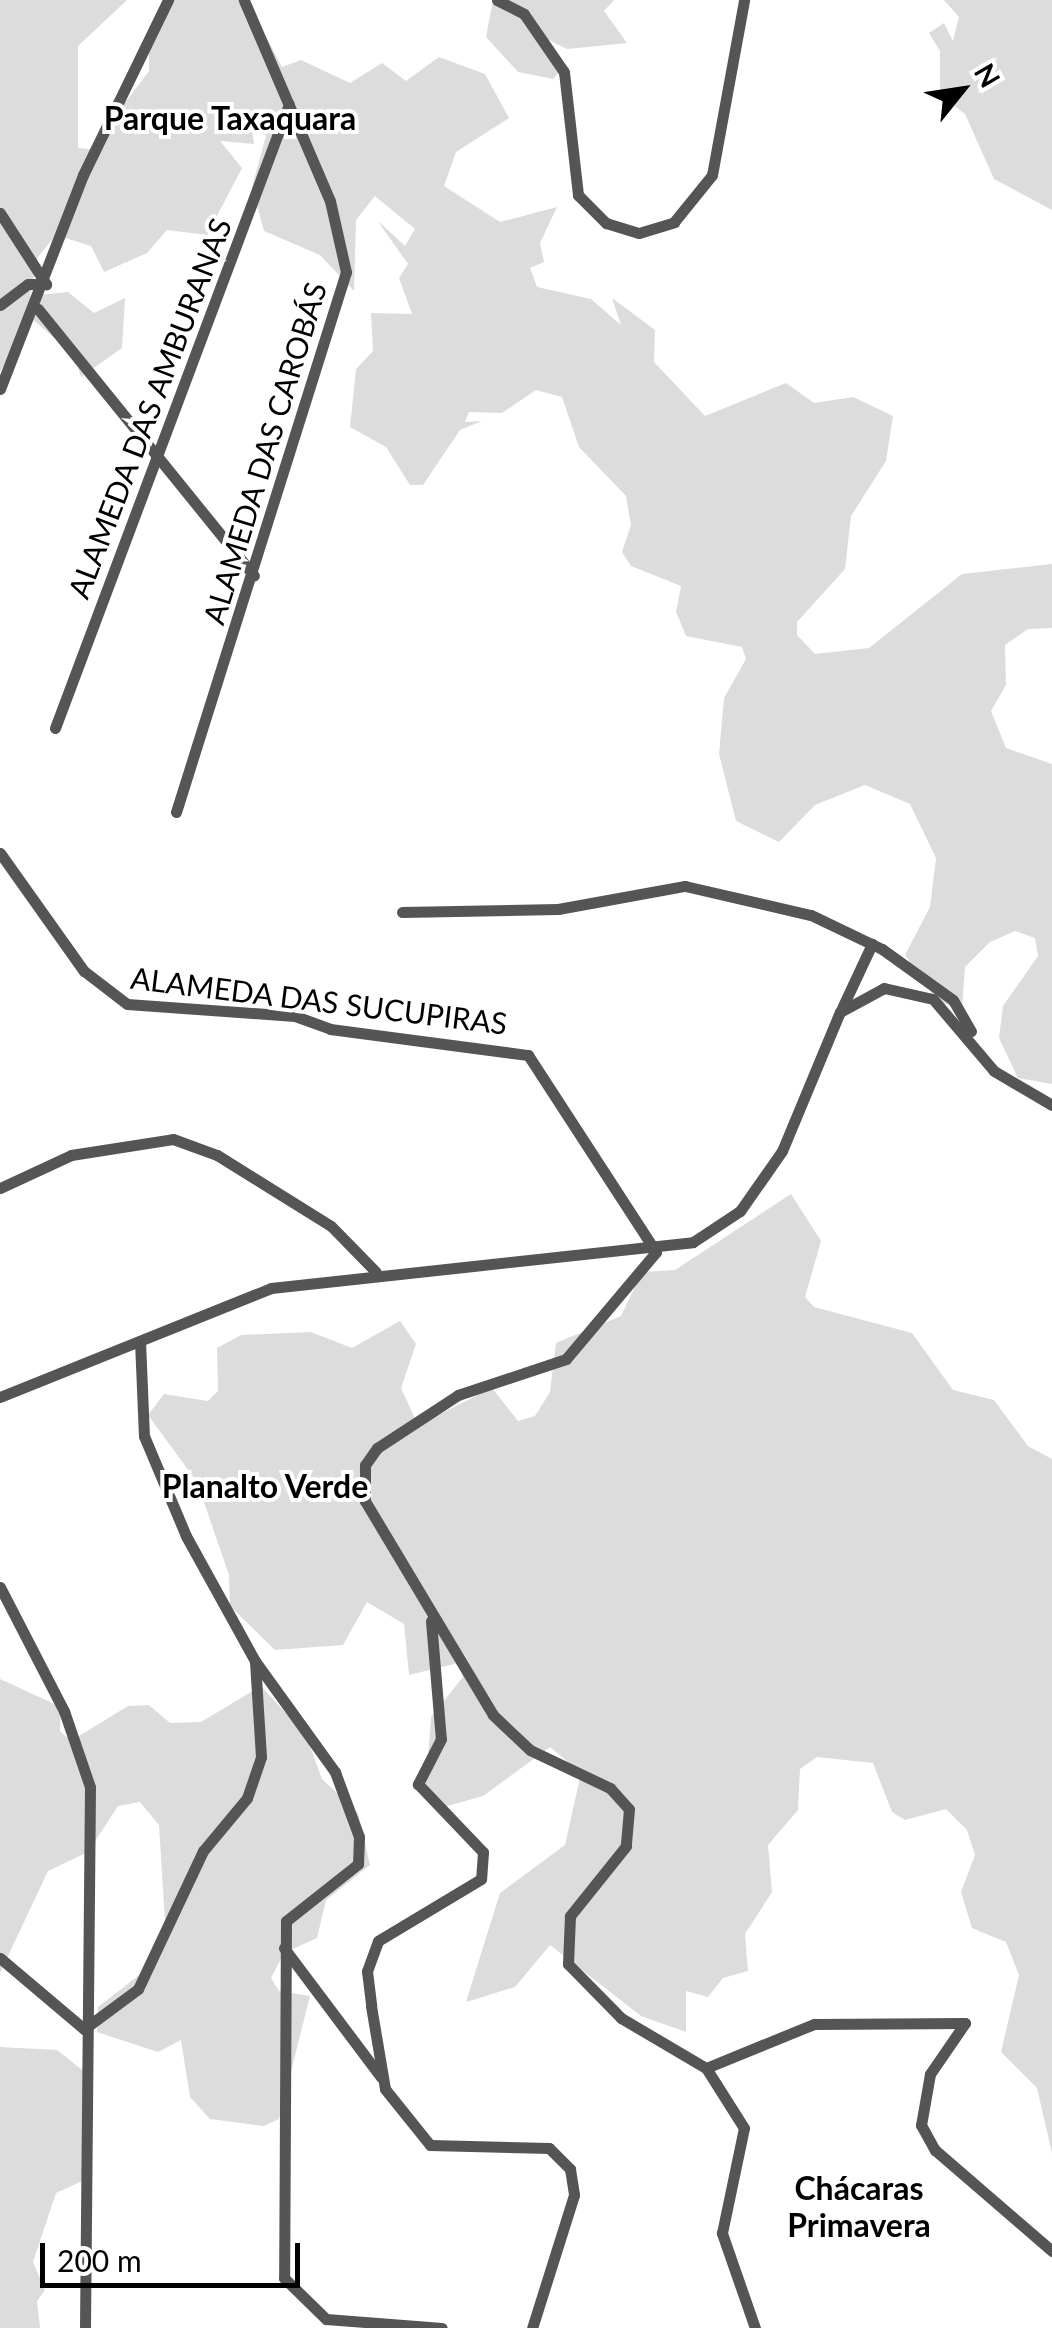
<!DOCTYPE html>
<meta charset="utf-8">
<style>
body{margin:0}
#map{position:relative;width:1052px;height:2328px;overflow:hidden;background:#fff;font-family:Lato,sans-serif}
div>[style]{position:absolute}
.green>*{inset:0;background:#dcdcdc}
.minor>*{height:11px;margin:-5.5px;padding:0 5.5px;transform-origin:5.5px;border-radius:5.5px;background:#555}
span{translate:-50% -50%;white-space:nowrap;text-align:center;line-height:1.15;-webkit-text-stroke:8px #fff;paint-order:stroke}
.street-label{font-size:30px;color:#000}
.neighbourhood-label{font-size:32px;color:#000;font-weight:700}
.north{position:absolute;left:912px;top:40px;width:100px;height:100px;-webkit-text-stroke:8px #fff;paint-order:stroke;rotate:60deg;font-size:28px;font-weight:700;line-height:40px;text-align:center;color:#000}
.north::after{content:'';display:block;margin:auto;width:35px;height:45px;background:#000;clip-path:polygon(50% 0,100% 100%,50% 72%,0 100%)}
.scale{position:absolute;left:40px;top:2243px;width:260px;height:45px;box-sizing:border-box;border:5px solid #000;border-top:0;padding-left:12px;font-size:30px;line-height:35px;white-space:nowrap;color:#000;-webkit-text-stroke:8px #fff;paint-order:stroke}
</style>
<div id="map">
<div class="green">
<div style="clip-path:polygon(0 0,127px 0,78px 46px,78px 148px,90px 149px,149px 71px,149px 42px,169px 0,247px 0,282px 67px,301px 60px,350px 83px,382px 63px,406px 81px,439px 57px,485px 74px,509px 118px,456px 152px,444px 186px,500px 222px,557px 207px,540px 243px,544px 262px,530px 268px,537px 287px,591px 299px,621px 325px,612px 298px,655px 330px,654px 362px,705px 416px,786px 383px,814px 403px,853px 397px,893px 416px,886px 461px,851px 516px,845px 569px,797px 622px,797px 635px,815px 654px,869px 648px,962px 574px,1052px 564px,1052px 628px,1028px 629px,1005px 645px,1006px 685px,991px 711px,1006px 748px,1052px 764px,1052px 1084px,1018px 1078px,999px 1038px,1003px 1006px,1038px 956px,1035px 938px,1015px 931px,990px 942px,965px 967px,962px 1009px,938px 1002px,905px 955px,930px 907px,936px 858px,910px 804px,865px 785px,815px 805px,779px 842px,736px 821px,719px 754px,724px 698px,746px 659px,742px 647px,686px 636px,676px 612px,681px 586px,631px 566px,622px 552px,631px 525px,626px 496px,579px 447px,562px 397px,536px 390px,502px 413px,469px 412px,465px 422px,482px 421px,460px 430px,423px 485px,410px 485px,386px 447px,350px 427px,356px 369px,373px 351px,371px 313px,412px 314px,399px 278px,408px 264px,377px 220px,405px 246px,415px 229px,375px 196px,356px 220px,354px 291px,320px 255px,264px 231px,252px 187px,266px 136px,251px 119px,254px 144px,220px 141px,242px 168px,207px 235px,167px 230px,147px 253px,104px 272px,91px 246px,56px 235px,38px 257px,30px 296px,68px 292px,94px 313px,125px 298px,122px 348px,81px 377px,74px 355px,31px 318px,0 372px)"></div>
<div style="clip-path:polygon(493px 0,614px 0,604px 11px,627px 43px,567px 49px,547px 39px,561px 70px,553px 79px,518px 72px,486px 37px)"></div>
<div style="clip-path:polygon(944px 0,1052px 0,1052px 210px,994px 179px,965px 114px,940px 95px,940px 51px,929px 33px,944px 23px,953px 41px,959px 17px)"></div>
<div style="clip-path:polygon(791px 1194px,821px 1241px,805px 1297px,814px 1307px,912px 1333px,953px 1390px,994px 1400px,1028px 1446px,1052px 1459px,1052px 2153px,1037px 2088px,1001px 2052px,1019px 1975px,1006px 1942px,972px 1928px,961px 1892px,975px 1855px,967px 1830px,946px 1809px,905px 1820px,892px 1812px,873px 1763px,817px 1757px,800px 1769px,798px 1810px,768px 1845px,772px 1892px,745px 1934px,748px 1971px,723px 1978px,708px 1997px,686px 1991px,686px 2032px,641px 2016px,550px 1945px,515px 1987px,466px 2002px,500px 1893px,565px 1845px,581px 1773px,550px 1747px,483px 1796px,444px 1807px,426px 1784px,431px 1717px,463px 1677px,458px 1663px,409px 1675px,404px 1624px,367px 1602px,343px 1645px,275px 1650px,230px 1606px,229px 1575px,197px 1482px,148px 1415px,164px 1394px,208px 1401px,218px 1391px,217px 1348px,241px 1335px,311px 1332px,352px 1348px,400px 1321px,416px 1344px,401px 1388px,418px 1425px,492px 1388px,518px 1421px,535px 1416px,550px 1392px,556px 1343px,621px 1316px,642px 1272px,675px 1270px)"></div>
<div style="clip-path:polygon(0 1679px,61px 1707px,60px 1731px,71px 1741px,128px 1706px,149px 1705px,170px 1723px,201px 1722px,261px 1686px,306px 1735px,322px 1779px,358px 1813px,370px 1865px,326px 1900px,317px 1938px,284px 1953px,271px 1978px,279px 1991px,310px 1996px,279px 2119px,264px 2126px,210px 2119px,190px 2097px,181px 2040px,158px 2052px,97px 2032px,98px 2007px,143px 1972px,165px 1921px,159px 1825px,140px 1802px,118px 1806px,88px 1852px,48px 1871px,0 1973px)"></div>
<div style="clip-path:polygon(0 2047px,57px 2050px,86px 2073px,82px 2181px,56px 2193px,33px 2262px,45px 2290px,37px 2301px,40px 2328px,0 2328px)"></div>
</div>
<div class="minor">
<div style="left:497px;top:0;width:30px;rotate:27deg"></div>
<div style="left:524px;top:14px;width:70px;rotate:55.4deg"></div>
<div style="left:564px;top:72px;width:124px;rotate:83.5deg"></div>
<div style="left:578px;top:195px;width:40px;rotate:45deg"></div>
<div style="left:606px;top:223px;width:34px;rotate:17deg"></div>
<div style="left:639px;top:233px;width:37px;rotate:-17deg"></div>
<div style="left:674px;top:222px;width:60px;rotate:-51deg"></div>
<div style="left:712px;top:175px;width:178px;rotate:-79.6deg"></div>
<div style="left:0;top:213px;width:85px;rotate:57.1deg"></div>
<div style="left:0;top:305px;width:35px;rotate:-37deg"></div>
<div style="left:28px;top:284px;width:18px"></div>
<div style="left:38px;top:309px;width:343px;rotate:51deg"></div>
<div style="left:0;top:389px;width:230px;rotate:-68.8deg"></div>
<div style="left:83px;top:175px;width:195px;rotate:-64.1deg"></div>
<div style="left:55px;top:728px;width:666px;rotate:-69.44deg"></div>
<div style="left:176px;top:812px;width:566px;rotate:-72.53deg"></div>
<div style="left:346px;top:272px;width:73px;rotate:-102.7deg"></div>
<div style="left:330px;top:201px;width:219px;rotate:-113.2deg"></div>
<div style="left:0;top:853px;width:145px;rotate:54.6deg"></div>
<div style="left:84px;top:971px;width:54px;rotate:37.5deg"></div>
<div style="left:127px;top:1004px;width:168px;rotate:4.1deg"></div>
<div style="left:295px;top:1016px;width:37px;rotate:20deg"></div>
<div style="left:330px;top:1029px;width:200px;rotate:7.5deg"></div>
<div style="left:528px;top:1055px;width:235px;rotate:57deg"></div>
<div style="left:656px;top:1252px;width:140px;rotate:130.1deg"></div>
<div style="left:566px;top:1359px;width:114px;rotate:161.6deg"></div>
<div style="left:458px;top:1395px;width:97px;rotate:146.8deg"></div>
<div style="left:377px;top:1448px;width:21px;rotate:125deg"></div>
<div style="left:365px;top:1465px;width:36px;rotate:90deg"></div>
<div style="left:365px;top:1501px;width:249px;rotate:59.1deg"></div>
<div style="left:493px;top:1715px;width:51px;rotate:43.4deg"></div>
<div style="left:530px;top:1750px;width:89px;rotate:25.4deg"></div>
<div style="left:610px;top:1788px;width:28px;rotate:48deg"></div>
<div style="left:629px;top:1809px;width:37px;rotate:95deg"></div>
<div style="left:626px;top:1846px;width:90px;rotate:128.7deg"></div>
<div style="left:570px;top:1916px;width:48px;rotate:92.4deg"></div>
<div style="left:568px;top:1964px;width:76px;rotate:45.5deg"></div>
<div style="left:621px;top:2018px;width:99px;rotate:30.5deg"></div>
<div style="left:402px;top:912px;width:156px;rotate:-1.1deg"></div>
<div style="left:558px;top:909px;width:129px;rotate:-10.3deg"></div>
<div style="left:685px;top:886px;width:129px;rotate:13deg"></div>
<div style="left:811px;top:915px;width:79px;rotate:25.6deg"></div>
<div style="left:882px;top:949px;width:87px;rotate:35.7deg"></div>
<div style="left:953px;top:1000px;width:36px;rotate:60deg"></div>
<div style="left:842px;top:1008px;width:71px;rotate:-64.9deg"></div>
<div style="left:0;top:1188px;width:78px;rotate:-24.9deg"></div>
<div style="left:71px;top:1155px;width:103px;rotate:-8.9deg"></div>
<div style="left:173px;top:1139px;width:47px;rotate:20deg"></div>
<div style="left:217px;top:1155px;width:134px;rotate:31.9deg"></div>
<div style="left:331px;top:1226px;width:64px;rotate:45.6deg"></div>
<div style="left:140px;top:1341px;width:95px;rotate:87.6deg"></div>
<div style="left:144px;top:1436px;width:108px;rotate:67.2deg"></div>
<div style="left:186px;top:1536px;width:143px;rotate:61.1deg"></div>
<div style="left:255px;top:1661px;width:137px;rotate:54.2deg"></div>
<div style="left:335px;top:1772px;width:69px;rotate:69.7deg"></div>
<div style="left:359px;top:1837px;width:27px;rotate:92deg"></div>
<div style="left:358px;top:1864px;width:92px;rotate:141.6deg"></div>
<div style="left:286px;top:1921px;width:357px;rotate:90.3deg"></div>
<div style="left:284px;top:2278px;width:59px;rotate:44.3deg"></div>
<div style="left:326px;top:2319px;width:116px;rotate:4.4deg"></div>
<div style="left:0;top:1397px;width:292px;rotate:-21.9deg"></div>
<div style="left:271px;top:1288px;width:424px;rotate:-6.2deg"></div>
<div style="left:693px;top:1242px;width:56px;rotate:-33.4deg"></div>
<div style="left:740px;top:1211px;width:73px;rotate:-55deg"></div>
<div style="left:782px;top:1151px;width:151px;rotate:-67.4deg"></div>
<div style="left:840px;top:1012px;width:50px;rotate:-28.6deg"></div>
<div style="left:884px;top:988px;width:50px;rotate:12.7deg"></div>
<div style="left:933px;top:999px;width:94px;rotate:49.7deg"></div>
<div style="left:994px;top:1071px;width:67px;rotate:30.4deg"></div>
<div style="left:0;top:1587px;width:140px;rotate:62.7deg"></div>
<div style="left:64px;top:1711px;width:80px;rotate:71.1deg"></div>
<div style="left:90px;top:1787px;width:541px;rotate:90.53deg"></div>
<div style="left:431px;top:1621px;width:118px;rotate:85.2deg"></div>
<div style="left:441px;top:1739px;width:51px;rotate:117.1deg"></div>
<div style="left:418px;top:1784px;width:94px;rotate:46.3deg"></div>
<div style="left:483px;top:1852px;width:27px;rotate:94deg"></div>
<div style="left:481px;top:1879px;width:120px;rotate:149deg"></div>
<div style="left:378px;top:1941px;width:32px;rotate:110deg"></div>
<div style="left:367px;top:1971px;width:35px;rotate:83deg"></div>
<div style="left:371px;top:2006px;width:84px;rotate:80.4deg"></div>
<div style="left:385px;top:2089px;width:72px;rotate:51.2deg"></div>
<div style="left:430px;top:2145px;width:119px;rotate:1.4deg"></div>
<div style="left:549px;top:2148px;width:30px;rotate:45deg"></div>
<div style="left:570px;top:2169px;width:26px;rotate:81deg"></div>
<div style="left:574px;top:2195px;width:139px;rotate:107.5deg"></div>
<div style="left:284px;top:1948px;width:161px;rotate:53.1deg"></div>
<div style="left:0;top:1958px;width:110px;rotate:40.2deg"></div>
<div style="left:84px;top:2029px;width:67px;rotate:-36.5deg"></div>
<div style="left:138px;top:1989px;width:153px;rotate:-64.8deg"></div>
<div style="left:203px;top:1851px;width:69px;rotate:-50.3deg"></div>
<div style="left:247px;top:1798px;width:43px;rotate:-71.1deg"></div>
<div style="left:261px;top:1757px;width:96px;rotate:-93.6deg"></div>
<div style="left:965px;top:2023px;width:62px;rotate:124.5deg"></div>
<div style="left:930px;top:2074px;width:52px;rotate:100deg"></div>
<div style="left:921px;top:2125px;width:29px;rotate:61deg"></div>
<div style="left:935px;top:2150px;width:155px;rotate:40.8deg"></div>
<div style="left:755px;top:2328px;width:101px;rotate:-109.2deg"></div>
<div style="left:722px;top:2233px;width:107px;rotate:-78.2deg"></div>
<div style="left:744px;top:2128px;width:71px;rotate:-122.3deg"></div>
<div style="left:706px;top:2068px;width:117px;rotate:-22.2deg"></div>
<div style="left:814px;top:2024px;width:151px;rotate:-0.4deg"></div>
</div>
<div class="street-label">
<span style="left:149px;top:408px;rotate:-69deg">ALAMEDA DAS AMBURANAS</span>
<span style="left:264px;top:453px;rotate:-73deg">ALAMEDA DAS CAROBÁS</span>
<span style="left:319px;top:1000px;rotate:7deg">ALAMEDA DAS SUCUPIRAS</span>
</div>
<div class="neighbourhood-label">
<span style="left:230px;top:118px">Parque Taxaquara</span>
<span style="left:265px;top:1486px">Planalto Verde</span>
<span style="left:859px;top:2207px">Chácaras<br>Primavera</span>
</div>
<div class="north">N</div>
<div class="scale">200 m</div>
</div>
